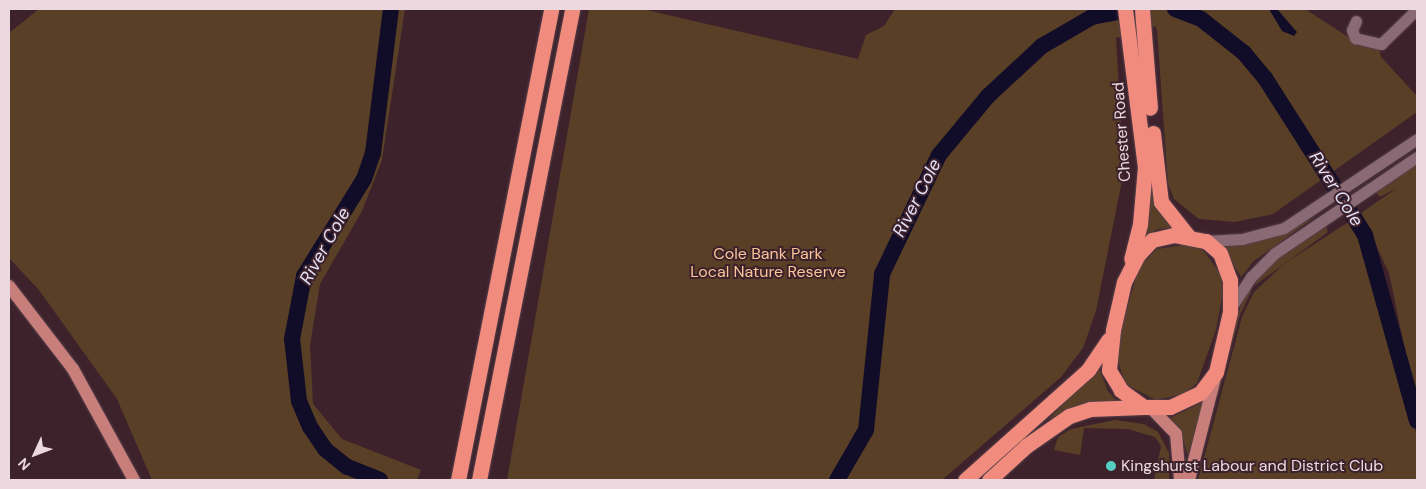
<!DOCTYPE html>
<style>
body{margin:0}
#map{position:relative;width:1426px;height:489px;overflow:hidden;background:#3d222c;font-family:"DM Sans",sans-serif}
div>[style]{position:absolute}
.green>*{inset:0;background:#5a3f27}
.water>*{inset:0;background:#110c27}
.river>*{height:16px;margin:-8px;padding:0 8px;transform-origin:8px;border-radius:8px;background:#110c27}
.roads{filter:drop-shadow(0 0 1px #57414a) drop-shadow(0 0 1px #57414a)}
.minor>*{height:11px;margin:-5.5px;padding:0 5.5px;transform-origin:5.5px;border-radius:5.5px;background:#8a6a75}
.major>*{height:12px;margin:-6px;padding:0 6px;transform-origin:6px;border-radius:6px;background:#c87e7a}
.highway>*{height:15px;margin:-7.5px;padding:0 7.5px;transform-origin:7.5px;border-radius:7.5px;background:#f18b7d}
.dots>*{width:14px;height:14px;translate:-50% -50%;box-sizing:border-box;border:2px solid #3d222c;border-radius:50%}
span{translate:-50% -50%;white-space:nowrap;text-align:center;line-height:1.15;-webkit-text-stroke:4px #3d222c;paint-order:stroke}
.street-label{font-size:16px;color:#ecd9e0}
.park-label{font-size:16px;color:#fac699}
.poi-label{font-size:16px;color:#ecd9e0}
.left{translate:0 -50%;text-align:left}
.water-label{font-size:18px;color:#e2e1f9;font-style:italic}
.frame{position:absolute;inset:0;border:10px solid #ecd9e0;pointer-events:none}
.north{position:absolute;left:10px;top:429px;width:50px;height:50px;-webkit-text-stroke:4px #3d222c;paint-order:stroke;rotate:227deg;font-size:14px;font-weight:700;line-height:20px;text-align:center;color:#ecd9e0}
.north::after{content:'';display:block;margin:auto;width:18px;height:22px;background:#ecd9e0;clip-path:polygon(50% 0,100% 100%,50% 72%,0 100%)}
</style>
<div id="map">
<div class="green">
<div style="clip-path:polygon(39px 9px,405px 9px,382px 160px,362px 211px,320px 284px,310px 345px,313px 404px,342px 439px,421px 470px,417px 480px,152px 480px,117px 399px,39px 290px,9px 258px,9px 33px)"></div>
<div style="clip-path:polygon(589px 9px,642px 9px,858px 59px,866px 35px,884px 26px,895px 9px,1305px 9px,1362px 46px,1379px 48px,1381px 57px,1417px 96px,1417px 112px,1273px 214px,1235px 222px,1199px 219px,1174px 199px,1168px 184px,1157px 30px,1155px 26px,1116px 38px,1124px 170px,1096px 311px,1083px 348px,1061px 377px,942px 480px,507px 480px)"></div>
<div style="clip-path:polygon(1145px 131px,1160px 213px,1172px 228px,1158px 229px,1139px 240px)"></div>
<div style="clip-path:polygon(1417px 164px,1417px 407px,1389px 273px,1361px 213px,1397px 188px,1380px 197px,1376px 192px)"></div>
<div style="clip-path:polygon(1316px 216px,1254px 261px,1241px 277px,1221px 244px,1276px 237px)"></div>
<div style="clip-path:polygon(1350px 221px,1368px 255px,1398px 379px,1417px 435px,1417px 480px,1198px 480px,1242px 317px,1254px 292px,1284px 264px)"></div>
<div style="clip-path:polygon(1326px 226px,1328px 232px,1254px 286px,1265px 267px)"></div>
<div style="clip-path:polygon(1191px 244px,1204px 251px,1221px 275px,1223px 291px,1216px 330px,1197px 383px,1184px 394px,1156px 400px,1125px 384px,1115px 351px,1139px 267px,1157px 249px)"></div>
<div style="clip-path:polygon(1251px 284px,1251px 292px,1240px 315px,1194px 478px,1239px 310px)"></div>
<div style="clip-path:polygon(1098px 366px,1108px 391px,1117px 401px,1076px 406px,1048px 420px)"></div>
<div style="clip-path:polygon(1203px 402px,1188px 456px,1182px 436px,1170px 418px)"></div>
<div style="clip-path:polygon(1115px 420px,1144px 424px,1158px 432px,1169px 453px,1169px 480px,1154px 480px,1161px 446px,1155px 437px,1128px 429px,1084px 428px,1080px 455px,1054px 450px,1058px 437px,1071px 429px)"></div>
</div>
<div class="water">
<div style="clip-path:polygon(1269px 9px,1277px 9px,1297px 32px,1294px 36px,1282px 31px)"></div>
</div>
<div class="river">
<div style="left:1175px;top:9px;width:28px;rotate:21deg"></div>
<div style="left:1201px;top:19px;width:55px;rotate:38.3deg"></div>
<div style="left:1244px;top:53px;width:33px;rotate:50deg"></div>
<div style="left:1265px;top:78px;width:186px;rotate:57.5deg"></div>
<div style="left:1365px;top:235px;width:193px;rotate:74.4deg"></div>
<div style="left:380px;top:480px;width:35px;rotate:-158deg"></div>
<div style="left:347px;top:467px;width:28px;rotate:-141deg"></div>
<div style="left:325px;top:449px;width:27px;rotate:-124deg"></div>
<div style="left:310px;top:427px;width:28px;rotate:-113deg"></div>
<div style="left:299px;top:401px;width:62px;rotate:-96.4deg"></div>
<div style="left:292px;top:339px;width:64px;rotate:-79.2deg"></div>
<div style="left:304px;top:276px;width:114px;rotate:-58.3deg"></div>
<div style="left:364px;top:179px;width:28px;rotate:-71deg"></div>
<div style="left:373px;top:153px;width:145px;rotate:-82.9deg"></div>
<div style="left:837px;top:480px;width:58px;rotate:-59.9deg"></div>
<div style="left:866px;top:430px;width:157px;rotate:-84.1deg"></div>
<div style="left:882px;top:274px;width:132px;rotate:-64.4deg"></div>
<div style="left:939px;top:155px;width:77px;rotate:-50.3deg"></div>
<div style="left:988px;top:96px;width:74px;rotate:-42.8deg"></div>
<div style="left:1042px;top:46px;width:58px;rotate:-30.1deg"></div>
<div style="left:1092px;top:17px;width:43px;rotate:-10.8deg"></div>
</div>
<div class="roads">
<div class="minor">
<div style="left:1356px;top:21px;width:10px;rotate:114deg"></div>
<div style="left:1352px;top:30px;width:9px;rotate:69deg"></div>
<div style="left:1355px;top:38px;width:27px;rotate:13deg"></div>
<div style="left:1381px;top:44px;width:50px;rotate:-44.2deg"></div>
<div style="left:1206px;top:241px;width:36px;rotate:-3deg"></div>
<div style="left:1242px;top:239px;width:43px;rotate:-14.7deg"></div>
<div style="left:1284px;top:228px;width:160px;rotate:-33.8deg"></div>
<div style="left:1232px;top:306px;width:35px;rotate:-57deg"></div>
<div style="left:1251px;top:277px;width:34px;rotate:-45deg"></div>
<div style="left:1275px;top:253px;width:171px;rotate:-34.1deg"></div>
</div>
<div class="major">
<div style="left:9px;top:286px;width:105px;rotate:52.4deg"></div>
<div style="left:73px;top:369px;width:127px;rotate:61.2deg"></div>
<div style="left:1150px;top:407px;width:37px;rotate:46deg"></div>
<div style="left:1176px;top:434px;width:46px;rotate:85deg"></div>
<div style="left:1189px;top:480px;width:109px;rotate:-75.7deg"></div>
</div>
<div class="highway">
<div style="left:1125px;top:9px;width:159px;rotate:82.8deg"></div>
<div style="left:1145px;top:167px;width:57px;rotate:95deg"></div>
<div style="left:1140px;top:224px;width:36px;rotate:104deg"></div>
<div style="left:1142px;top:9px;width:99px;rotate:85.4deg"></div>
<div style="left:1153px;top:133px;width:69px;rotate:83.4deg"></div>
<div style="left:1161px;top:202px;width:43px;rotate:51.5deg"></div>
<div style="left:1174px;top:235px;width:33px;rotate:11deg"></div>
<div style="left:1206px;top:241px;width:18px;rotate:41deg"></div>
<div style="left:1220px;top:253px;width:29px;rotate:70deg"></div>
<div style="left:1230px;top:280px;width:32px;rotate:90deg"></div>
<div style="left:1230px;top:312px;width:62px;rotate:103.1deg"></div>
<div style="left:1216px;top:372px;width:26px;rotate:127deg"></div>
<div style="left:1200px;top:393px;width:33px;rotate:155deg"></div>
<div style="left:1170px;top:407px;width:26px;rotate:180deg"></div>
<div style="left:1144px;top:407px;width:29px;rotate:-144deg"></div>
<div style="left:1121px;top:390px;width:23px;rotate:-121deg"></div>
<div style="left:1109px;top:370px;width:40px;rotate:-84.3deg"></div>
<div style="left:1113px;top:330px;width:49px;rotate:-77.1deg"></div>
<div style="left:1124px;top:282px;width:30px;rotate:-63deg"></div>
<div style="left:1138px;top:255px;width:21px;rotate:-47deg"></div>
<div style="left:1152px;top:240px;width:23px;rotate:-13deg"></div>
<div style="left:458px;top:480px;width:480px;rotate:-78.8deg"></div>
<div style="left:479px;top:480px;width:480px;rotate:-78.8deg"></div>
<div style="left:965px;top:480px;width:165px;rotate:-41.8deg"></div>
<div style="left:1088px;top:370px;width:36px;rotate:-56deg"></div>
<div style="left:989px;top:480px;width:50px;rotate:-42.6deg"></div>
<div style="left:1026px;top:446px;width:52px;rotate:-34.9deg"></div>
<div style="left:1069px;top:416px;width:22px;rotate:-18deg"></div>
<div style="left:1090px;top:409px;width:53px;rotate:-2.2deg"></div>
</div>
</div>
<div class="dots">
<div style="left:1111px;top:466px;background:#55cec4"></div>
</div>
<div class="street-label">
<span style="left:1122px;top:132px;rotate:-94deg">Chester Road</span>
</div>
<div class="park-label">
<span style="left:768px;top:263px">Cole Bank Park<br>Local Nature Reserve</span>
</div>
<div class="poi-label">
<span class="left" style="left:1121px;top:466px">Kingshurst Labour and District Club</span>
</div>
<div class="water-label">
<span style="left:1336px;top:189px;rotate:58deg">River Cole</span>
<span style="left:917px;top:198px;rotate:-63deg">River Cole</span>
<span style="left:325px;top:246px;rotate:-61deg">River Cole</span>
</div>
<div class="frame"></div>
<div class="north">N</div>
</div>
